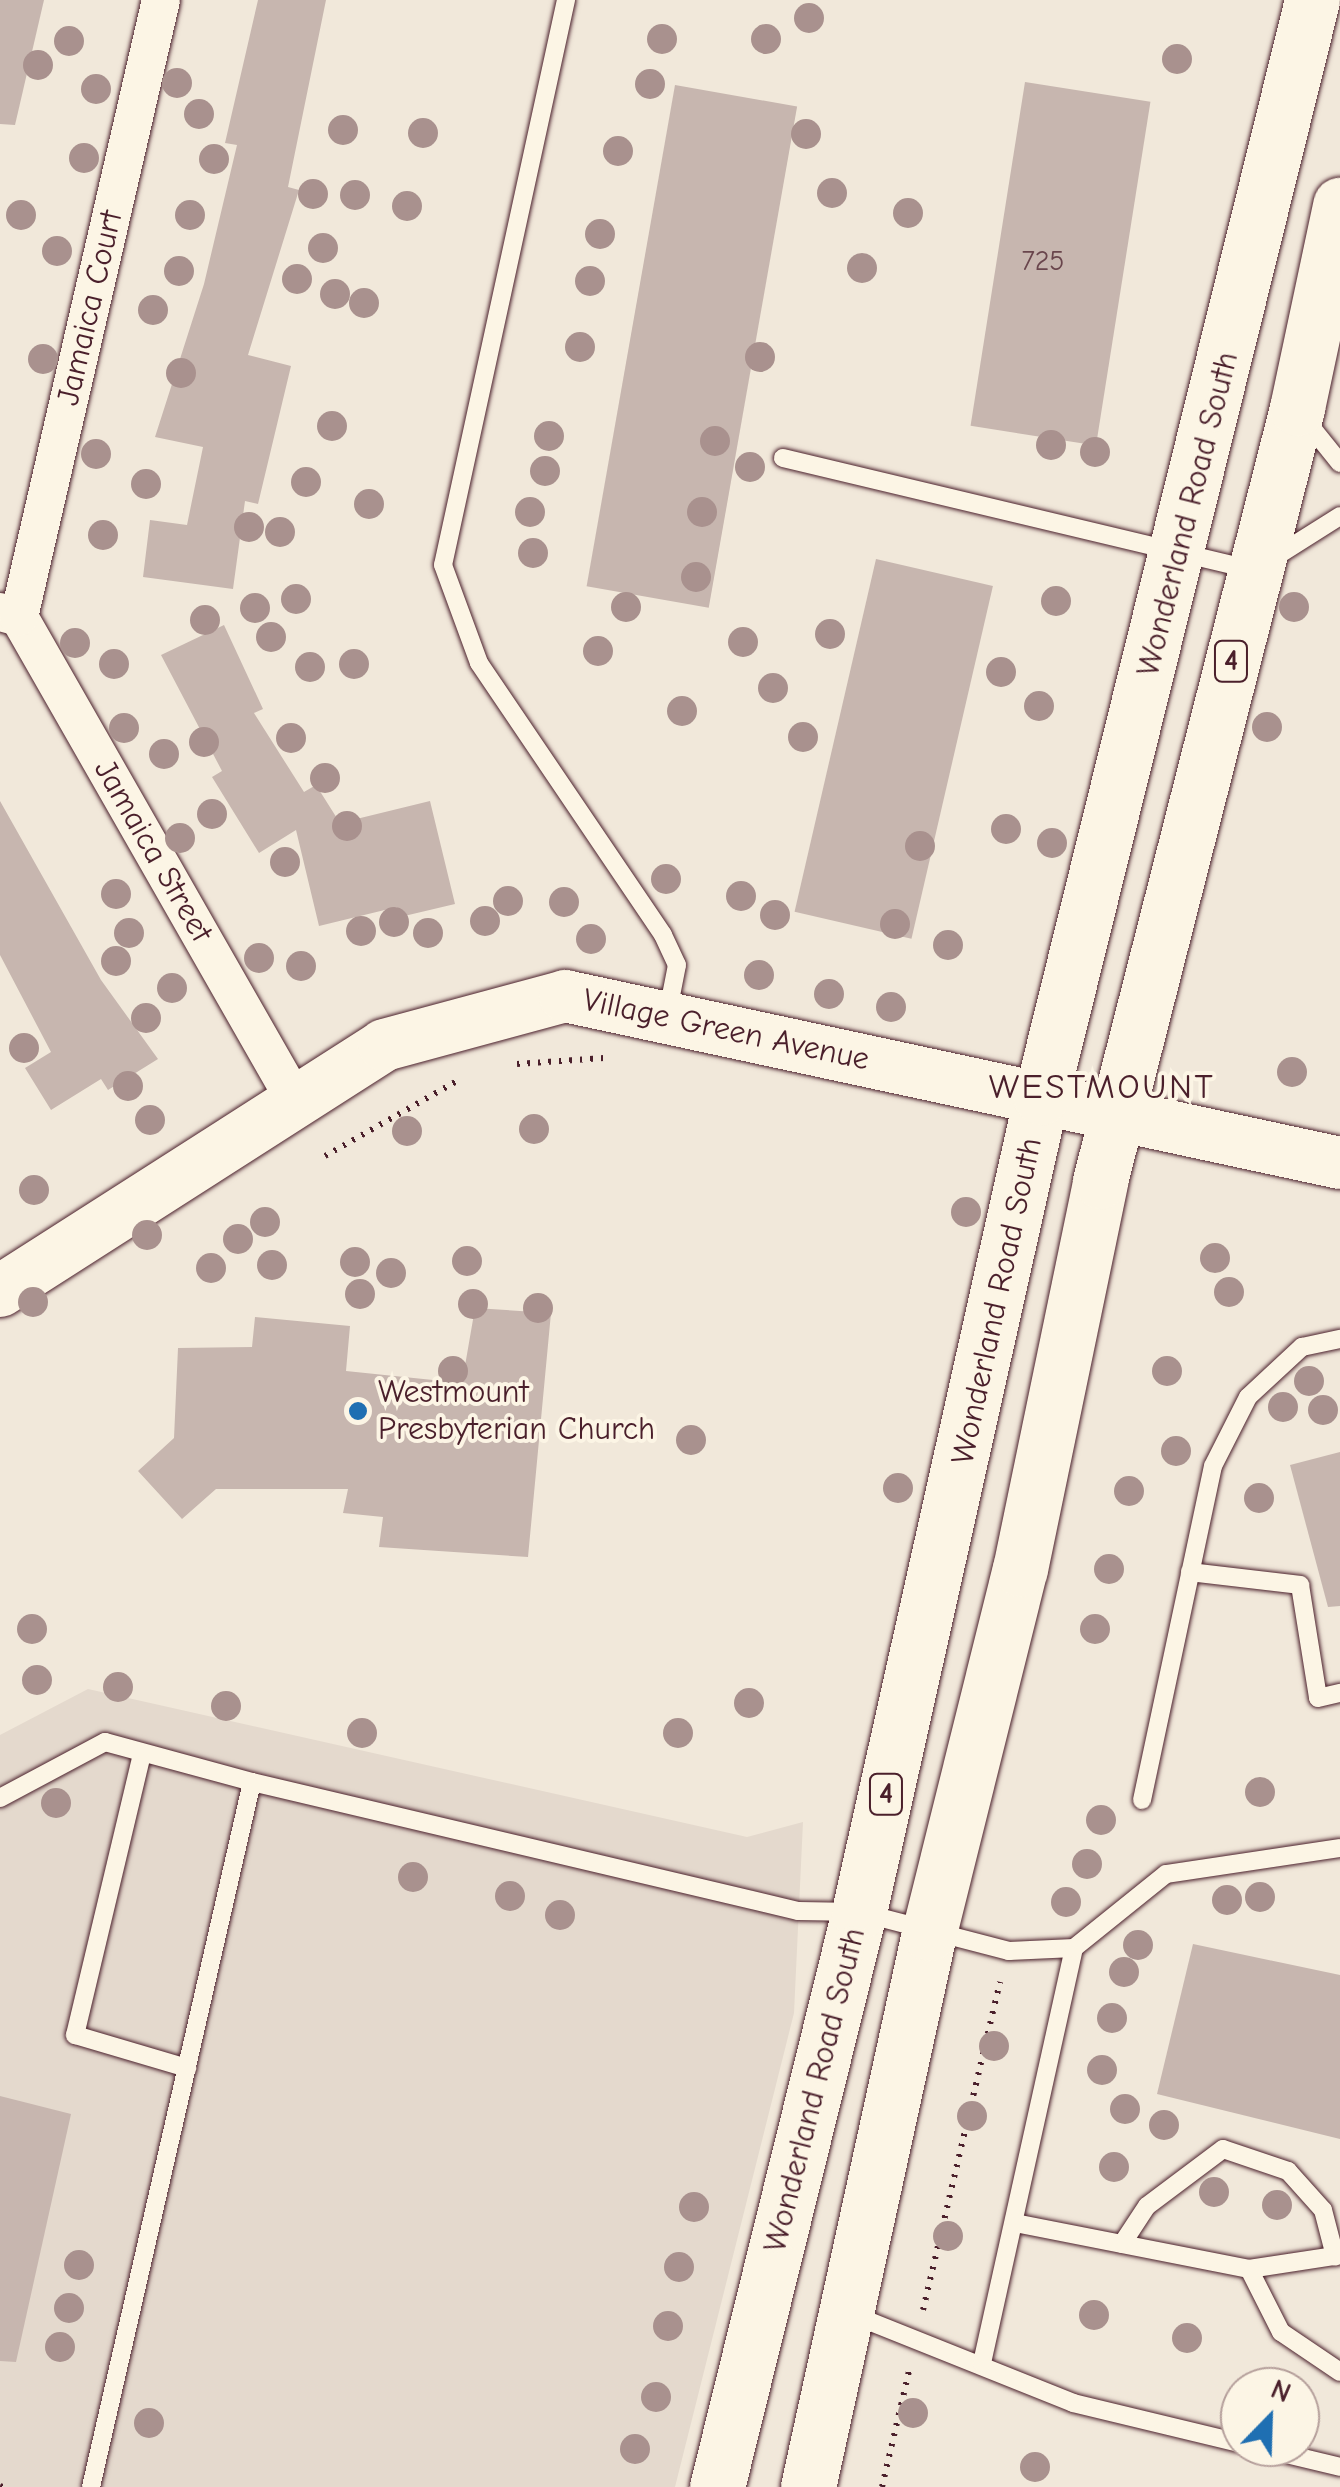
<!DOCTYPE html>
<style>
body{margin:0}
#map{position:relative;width:1340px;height:2487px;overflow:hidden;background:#f1e8da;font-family:"Comic Neue",sans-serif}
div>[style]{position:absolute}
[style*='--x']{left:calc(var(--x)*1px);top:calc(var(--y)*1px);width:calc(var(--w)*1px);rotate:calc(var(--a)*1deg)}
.built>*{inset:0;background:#e4d9cd}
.building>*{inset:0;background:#c7b6af;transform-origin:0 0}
.path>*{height:6px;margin-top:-3px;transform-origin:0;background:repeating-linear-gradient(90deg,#4a1f2b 0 2.5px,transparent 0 10.5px)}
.roads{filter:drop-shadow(0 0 2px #4a1f2b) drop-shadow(0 0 2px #4a1f2b)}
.lane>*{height:18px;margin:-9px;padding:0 9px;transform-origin:9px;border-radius:9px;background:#fcf5e5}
.street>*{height:38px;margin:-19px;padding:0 19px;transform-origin:19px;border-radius:19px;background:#fcf5e5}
.secondary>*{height:52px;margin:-26px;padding:0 26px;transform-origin:26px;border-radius:26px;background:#fcf5e5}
.primary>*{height:55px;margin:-27.5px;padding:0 27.5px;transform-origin:27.5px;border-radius:27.5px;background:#fcf5e5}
.trees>*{width:30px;height:30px;margin:-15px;border-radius:50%;background:#a9918e}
.dots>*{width:28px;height:28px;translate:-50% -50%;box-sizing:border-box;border:5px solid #fcf5e5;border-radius:50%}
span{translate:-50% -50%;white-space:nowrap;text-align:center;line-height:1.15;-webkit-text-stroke:8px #fcf5e5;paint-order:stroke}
.number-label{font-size:28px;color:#69454c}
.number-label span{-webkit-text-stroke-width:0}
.shield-label span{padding:2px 8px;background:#fcf5e5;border:2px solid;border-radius:8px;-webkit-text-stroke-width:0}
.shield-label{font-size:30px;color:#4a1f2b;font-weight:700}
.street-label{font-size:32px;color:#4a1f2b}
.poi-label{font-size:32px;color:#4a1f2b}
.left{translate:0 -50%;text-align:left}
.neighbourhood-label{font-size:35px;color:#4a1f2b;letter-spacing:2.5px}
.north{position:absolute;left:1220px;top:2367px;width:100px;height:100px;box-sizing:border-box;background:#fcf5e5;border:2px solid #b59f9b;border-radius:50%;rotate:23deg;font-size:28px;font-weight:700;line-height:40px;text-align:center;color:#4a1f2b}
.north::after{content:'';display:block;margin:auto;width:35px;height:45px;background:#1f6fb2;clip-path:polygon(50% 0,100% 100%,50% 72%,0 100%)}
</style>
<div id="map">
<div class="built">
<div style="clip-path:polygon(88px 1689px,747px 1837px,803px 1822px,794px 2013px,675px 2487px,0 2487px,0 1735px)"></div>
</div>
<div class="building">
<div style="clip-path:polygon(0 0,44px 0,15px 125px,0 124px)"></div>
<div style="clip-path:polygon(258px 0,326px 0,288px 187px,299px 190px,248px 355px,291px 366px,258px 504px,245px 501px,233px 589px,143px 577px,150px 520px,187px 525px,203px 447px,155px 437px,204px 284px,237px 145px,225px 143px)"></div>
<div style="left:1025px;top:82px;width:127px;height:348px;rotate:9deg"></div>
<div style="left:675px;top:85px;width:124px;height:509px;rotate:10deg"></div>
<div style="left:876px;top:559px;width:120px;height:362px;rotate:13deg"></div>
<div style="clip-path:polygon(224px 625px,263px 709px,254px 713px,304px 792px,316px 785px,340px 823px,430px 801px,455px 904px,400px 917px,397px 907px,319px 926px,296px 830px,259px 853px,212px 777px,222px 771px,161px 655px)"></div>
<div style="clip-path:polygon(0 801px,101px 980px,158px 1059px,108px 1090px,101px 1079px,51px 1110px,25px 1068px,51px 1052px,0 955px)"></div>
<div style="clip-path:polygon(475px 1308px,551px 1313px,528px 1557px,379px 1547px,383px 1517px,343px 1513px,348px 1489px,216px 1489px,182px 1519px,138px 1471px,174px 1438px,178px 1348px,252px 1347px,255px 1317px,350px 1326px,346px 1371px,462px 1383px)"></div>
<div style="clip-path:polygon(1340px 1452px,1340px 1606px,1328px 1607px,1290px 1465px)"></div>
<div style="clip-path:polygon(1193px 1944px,1340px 1975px,1340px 2139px,1157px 2094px)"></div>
<div style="clip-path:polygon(0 2096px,71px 2114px,16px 2362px,0 2361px)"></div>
</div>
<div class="path">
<div style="--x:517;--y:1064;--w:87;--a:-3.9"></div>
<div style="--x:325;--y:1156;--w:152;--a:-29.6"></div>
<div style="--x:923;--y:2310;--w:337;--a:-76.8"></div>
<div style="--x:0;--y:2486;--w:3;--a:18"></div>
<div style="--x:882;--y:2487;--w:119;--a:-76.9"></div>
</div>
<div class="roads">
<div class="lane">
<div style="--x:566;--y:0;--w:578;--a:102.28"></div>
<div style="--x:443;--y:565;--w:104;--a:69.8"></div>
<div style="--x:479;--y:663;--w:328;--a:55.9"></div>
<div style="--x:663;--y:935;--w:33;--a:65"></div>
<div style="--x:677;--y:965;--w:47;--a:101.1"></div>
<div style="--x:1303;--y:417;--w:59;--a:51.2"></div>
<div style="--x:783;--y:458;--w:479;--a:13.4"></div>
<div style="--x:1272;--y:559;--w:80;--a:-32.3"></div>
<div style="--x:1190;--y:1572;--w:111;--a:6.7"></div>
<div style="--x:1300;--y:1585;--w:114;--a:80.9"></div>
<div style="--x:1318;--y:1698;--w:23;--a:-13"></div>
<div style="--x:142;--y:1754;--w:289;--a:103.4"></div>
<div style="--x:75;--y:2035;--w:117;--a:16.4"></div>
<div style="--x:0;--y:1798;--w:119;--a:-28.1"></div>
<div style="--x:105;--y:1742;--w:152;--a:15.2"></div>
<div style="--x:1142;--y:1800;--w:341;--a:-78"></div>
<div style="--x:1213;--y:1466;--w:77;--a:-63.1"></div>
<div style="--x:1248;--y:1397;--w:74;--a:-42.8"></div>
<div style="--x:1302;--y:1347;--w:39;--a:-12"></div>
<div style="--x:1015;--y:2223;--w:238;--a:11.1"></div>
<div style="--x:1249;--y:2269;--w:92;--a:-8.7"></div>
<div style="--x:1122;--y:2244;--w:45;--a:-56.7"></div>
<div style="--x:1147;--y:2206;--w:95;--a:-36.9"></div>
<div style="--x:1223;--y:2149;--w:69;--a:18.7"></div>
<div style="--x:1288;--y:2171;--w:52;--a:48.1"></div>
<div style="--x:1323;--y:2210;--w:48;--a:75.4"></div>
<div style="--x:1249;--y:2269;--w:71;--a:63.1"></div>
<div style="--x:1281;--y:2332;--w:71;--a:34.1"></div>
<div style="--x:851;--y:2314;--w:239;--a:21.8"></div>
<div style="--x:1073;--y:2403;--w:172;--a:13.5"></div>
<div style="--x:982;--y:2363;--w:425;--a:-77.5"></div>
<div style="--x:1257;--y:2447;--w:85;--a:13.5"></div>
<div style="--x:91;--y:2487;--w:723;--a:-77.14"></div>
<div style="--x:252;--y:1782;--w:561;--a:13.29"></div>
<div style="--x:798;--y:1911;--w:61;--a:0.9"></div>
<div style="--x:859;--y:1912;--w:155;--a:14.6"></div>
<div style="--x:1009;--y:1951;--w:65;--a:-2.6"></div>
<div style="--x:1074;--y:1948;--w:118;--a:-38.8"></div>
<div style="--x:1166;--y:1874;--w:176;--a:-8.5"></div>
</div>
<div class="street">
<div style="--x:0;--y:612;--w:20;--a:15"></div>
<div style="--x:19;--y:617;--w:559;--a:60.27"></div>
<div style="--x:19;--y:617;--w:633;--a:-77.04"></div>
</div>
<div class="secondary">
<div style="--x:0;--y:1291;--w:456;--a:-32.6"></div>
<div style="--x:384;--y:1045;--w:188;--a:-15.1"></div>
<div style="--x:565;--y:996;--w:793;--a:12.16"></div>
</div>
<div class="primary">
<div style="--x:717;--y:2487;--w:592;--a:-76.13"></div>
<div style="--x:859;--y:1912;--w:835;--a:-77.41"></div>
<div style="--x:1041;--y:1097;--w:1130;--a:-76.12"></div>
<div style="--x:808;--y:2487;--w:567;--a:-77.68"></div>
<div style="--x:929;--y:1933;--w:375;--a:-76"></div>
<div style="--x:1020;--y:1569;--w:396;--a:-78.3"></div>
<div style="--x:1100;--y:1181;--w:798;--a:-75.7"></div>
<div style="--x:1297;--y:408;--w:208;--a:-78"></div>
</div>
</div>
<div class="trees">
<div style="left:809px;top:18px"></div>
<div style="left:662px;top:39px"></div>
<div style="left:766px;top:39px"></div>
<div style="left:69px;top:41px"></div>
<div style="left:1177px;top:59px"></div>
<div style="left:38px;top:65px"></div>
<div style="left:177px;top:83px"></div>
<div style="left:650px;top:84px"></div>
<div style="left:96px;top:89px"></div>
<div style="left:199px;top:114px"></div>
<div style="left:343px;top:130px"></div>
<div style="left:423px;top:133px"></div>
<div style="left:806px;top:134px"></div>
<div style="left:618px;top:151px"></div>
<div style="left:84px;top:158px"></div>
<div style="left:214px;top:159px"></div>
<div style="left:832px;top:193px"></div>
<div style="left:313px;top:194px"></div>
<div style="left:355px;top:195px"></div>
<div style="left:407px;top:206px"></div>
<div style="left:908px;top:213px"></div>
<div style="left:21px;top:215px"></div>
<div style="left:190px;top:215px"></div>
<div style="left:600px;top:234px"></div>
<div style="left:323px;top:248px"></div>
<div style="left:57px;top:251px"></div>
<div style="left:862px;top:268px"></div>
<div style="left:179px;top:271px"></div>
<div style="left:297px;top:279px"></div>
<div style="left:590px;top:281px"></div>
<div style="left:335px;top:294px"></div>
<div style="left:364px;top:303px"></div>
<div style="left:153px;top:310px"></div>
<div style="left:580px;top:347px"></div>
<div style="left:760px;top:357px"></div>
<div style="left:43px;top:359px"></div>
<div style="left:181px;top:373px"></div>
<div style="left:332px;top:426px"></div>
<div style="left:549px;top:436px"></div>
<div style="left:715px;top:441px"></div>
<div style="left:1051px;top:445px"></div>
<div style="left:1095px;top:452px"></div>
<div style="left:96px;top:454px"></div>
<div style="left:750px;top:467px"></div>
<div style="left:545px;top:471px"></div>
<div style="left:306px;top:482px"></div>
<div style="left:146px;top:484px"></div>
<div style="left:369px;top:504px"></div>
<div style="left:530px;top:512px"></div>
<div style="left:702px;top:512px"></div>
<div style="left:249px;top:527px"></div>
<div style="left:280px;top:532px"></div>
<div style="left:103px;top:535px"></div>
<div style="left:533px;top:553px"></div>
<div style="left:696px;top:577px"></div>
<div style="left:296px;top:599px"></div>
<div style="left:1056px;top:601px"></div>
<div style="left:626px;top:607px"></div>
<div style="left:1294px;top:607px"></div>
<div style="left:255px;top:608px"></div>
<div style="left:205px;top:620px"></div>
<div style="left:830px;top:634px"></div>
<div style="left:271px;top:637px"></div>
<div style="left:743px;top:642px"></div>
<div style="left:75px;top:643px"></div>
<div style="left:598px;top:651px"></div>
<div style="left:114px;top:664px"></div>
<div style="left:354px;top:664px"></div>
<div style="left:310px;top:667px"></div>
<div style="left:1001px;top:672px"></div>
<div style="left:773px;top:688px"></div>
<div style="left:1039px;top:706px"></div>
<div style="left:682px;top:711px"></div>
<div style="left:1267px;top:727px"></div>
<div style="left:124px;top:728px"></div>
<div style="left:803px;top:737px"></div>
<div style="left:291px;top:738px"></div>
<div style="left:204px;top:742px"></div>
<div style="left:164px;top:754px"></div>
<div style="left:325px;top:778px"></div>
<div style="left:212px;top:814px"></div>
<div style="left:347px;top:826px"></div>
<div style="left:1006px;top:829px"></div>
<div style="left:180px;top:838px"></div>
<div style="left:1052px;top:843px"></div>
<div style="left:920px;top:846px"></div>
<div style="left:285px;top:862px"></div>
<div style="left:666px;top:879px"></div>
<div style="left:116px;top:894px"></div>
<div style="left:741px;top:896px"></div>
<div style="left:508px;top:901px"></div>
<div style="left:564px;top:902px"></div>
<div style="left:775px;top:915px"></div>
<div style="left:485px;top:921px"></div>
<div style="left:394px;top:922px"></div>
<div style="left:895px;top:924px"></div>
<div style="left:361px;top:931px"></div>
<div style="left:129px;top:933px"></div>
<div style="left:428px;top:933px"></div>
<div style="left:591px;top:939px"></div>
<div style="left:948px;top:945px"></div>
<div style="left:259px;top:958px"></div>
<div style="left:116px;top:961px"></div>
<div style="left:301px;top:966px"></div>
<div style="left:759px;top:975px"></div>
<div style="left:172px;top:988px"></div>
<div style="left:829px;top:994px"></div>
<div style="left:891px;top:1007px"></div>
<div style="left:146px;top:1018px"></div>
<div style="left:24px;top:1048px"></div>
<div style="left:1292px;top:1072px"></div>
<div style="left:128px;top:1086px"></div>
<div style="left:150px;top:1120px"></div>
<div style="left:534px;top:1129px"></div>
<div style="left:407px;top:1131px"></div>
<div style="left:34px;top:1190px"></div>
<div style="left:966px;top:1212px"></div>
<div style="left:265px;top:1222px"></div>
<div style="left:147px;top:1235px"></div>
<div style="left:238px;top:1239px"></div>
<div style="left:1215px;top:1258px"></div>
<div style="left:467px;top:1261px"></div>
<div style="left:355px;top:1262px"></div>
<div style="left:272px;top:1265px"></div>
<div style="left:211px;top:1268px"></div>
<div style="left:391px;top:1273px"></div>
<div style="left:1229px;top:1292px"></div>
<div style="left:360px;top:1294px"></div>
<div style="left:33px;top:1302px"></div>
<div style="left:473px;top:1304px"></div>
<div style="left:538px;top:1308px"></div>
<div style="left:453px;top:1371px"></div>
<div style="left:1167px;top:1371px"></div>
<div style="left:1309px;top:1381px"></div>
<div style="left:1283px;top:1407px"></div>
<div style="left:1323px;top:1410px"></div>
<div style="left:691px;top:1440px"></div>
<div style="left:1176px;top:1451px"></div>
<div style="left:898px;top:1488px"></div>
<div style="left:1129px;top:1491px"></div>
<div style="left:1259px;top:1498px"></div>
<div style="left:1109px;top:1569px"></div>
<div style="left:32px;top:1629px"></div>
<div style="left:1095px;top:1629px"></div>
<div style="left:37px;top:1680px"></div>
<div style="left:118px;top:1687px"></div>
<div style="left:749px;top:1703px"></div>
<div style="left:226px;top:1706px"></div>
<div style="left:362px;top:1733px"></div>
<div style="left:678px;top:1733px"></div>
<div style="left:1260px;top:1792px"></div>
<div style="left:56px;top:1803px"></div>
<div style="left:1101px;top:1820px"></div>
<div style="left:1087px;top:1864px"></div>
<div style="left:413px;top:1877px"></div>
<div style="left:510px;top:1896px"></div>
<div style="left:1260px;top:1897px"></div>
<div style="left:1227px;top:1900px"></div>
<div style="left:1066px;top:1902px"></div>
<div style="left:560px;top:1915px"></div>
<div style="left:1138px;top:1945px"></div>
<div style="left:1124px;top:1972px"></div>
<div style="left:1112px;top:2018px"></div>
<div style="left:994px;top:2046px"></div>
<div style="left:1102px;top:2070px"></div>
<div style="left:1125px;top:2109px"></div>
<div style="left:972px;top:2116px"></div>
<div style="left:1164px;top:2125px"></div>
<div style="left:1114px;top:2167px"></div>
<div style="left:1214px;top:2192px"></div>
<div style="left:1277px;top:2205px"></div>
<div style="left:694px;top:2207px"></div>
<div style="left:948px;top:2236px"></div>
<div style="left:79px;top:2265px"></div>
<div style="left:679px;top:2267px"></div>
<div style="left:69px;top:2308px"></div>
<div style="left:1094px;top:2315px"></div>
<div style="left:668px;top:2326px"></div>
<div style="left:1187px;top:2338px"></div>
<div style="left:60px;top:2347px"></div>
<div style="left:656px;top:2397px"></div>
<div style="left:913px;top:2413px"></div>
<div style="left:149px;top:2423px"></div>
<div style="left:635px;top:2449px"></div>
<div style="left:1035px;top:2467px"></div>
</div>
<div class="dots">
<div style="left:358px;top:1411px;background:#1f6fb2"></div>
</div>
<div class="number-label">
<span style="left:1043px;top:261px">725</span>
</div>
<div class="shield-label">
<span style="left:1231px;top:661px">4</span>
<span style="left:886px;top:1794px">4</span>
</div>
<div class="street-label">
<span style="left:90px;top:308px;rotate:-77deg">Jamaica Court</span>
<span style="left:1188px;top:514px;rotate:-76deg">Wonderland Road South</span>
<span style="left:153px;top:851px;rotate:60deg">Jamaica Street</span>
<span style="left:726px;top:1030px;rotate:12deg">Village Green Avenue</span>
<span style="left:997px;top:1301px;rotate:-78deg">Wonderland Road South</span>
<span style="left:815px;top:2090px;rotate:-76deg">Wonderland Road South</span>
</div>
<div class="poi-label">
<span class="left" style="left:378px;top:1411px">Westmount<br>Presbyterian Church</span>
</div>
<div class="neighbourhood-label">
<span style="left:1102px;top:1087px">WESTMOUNT</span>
</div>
<div class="north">N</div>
</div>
